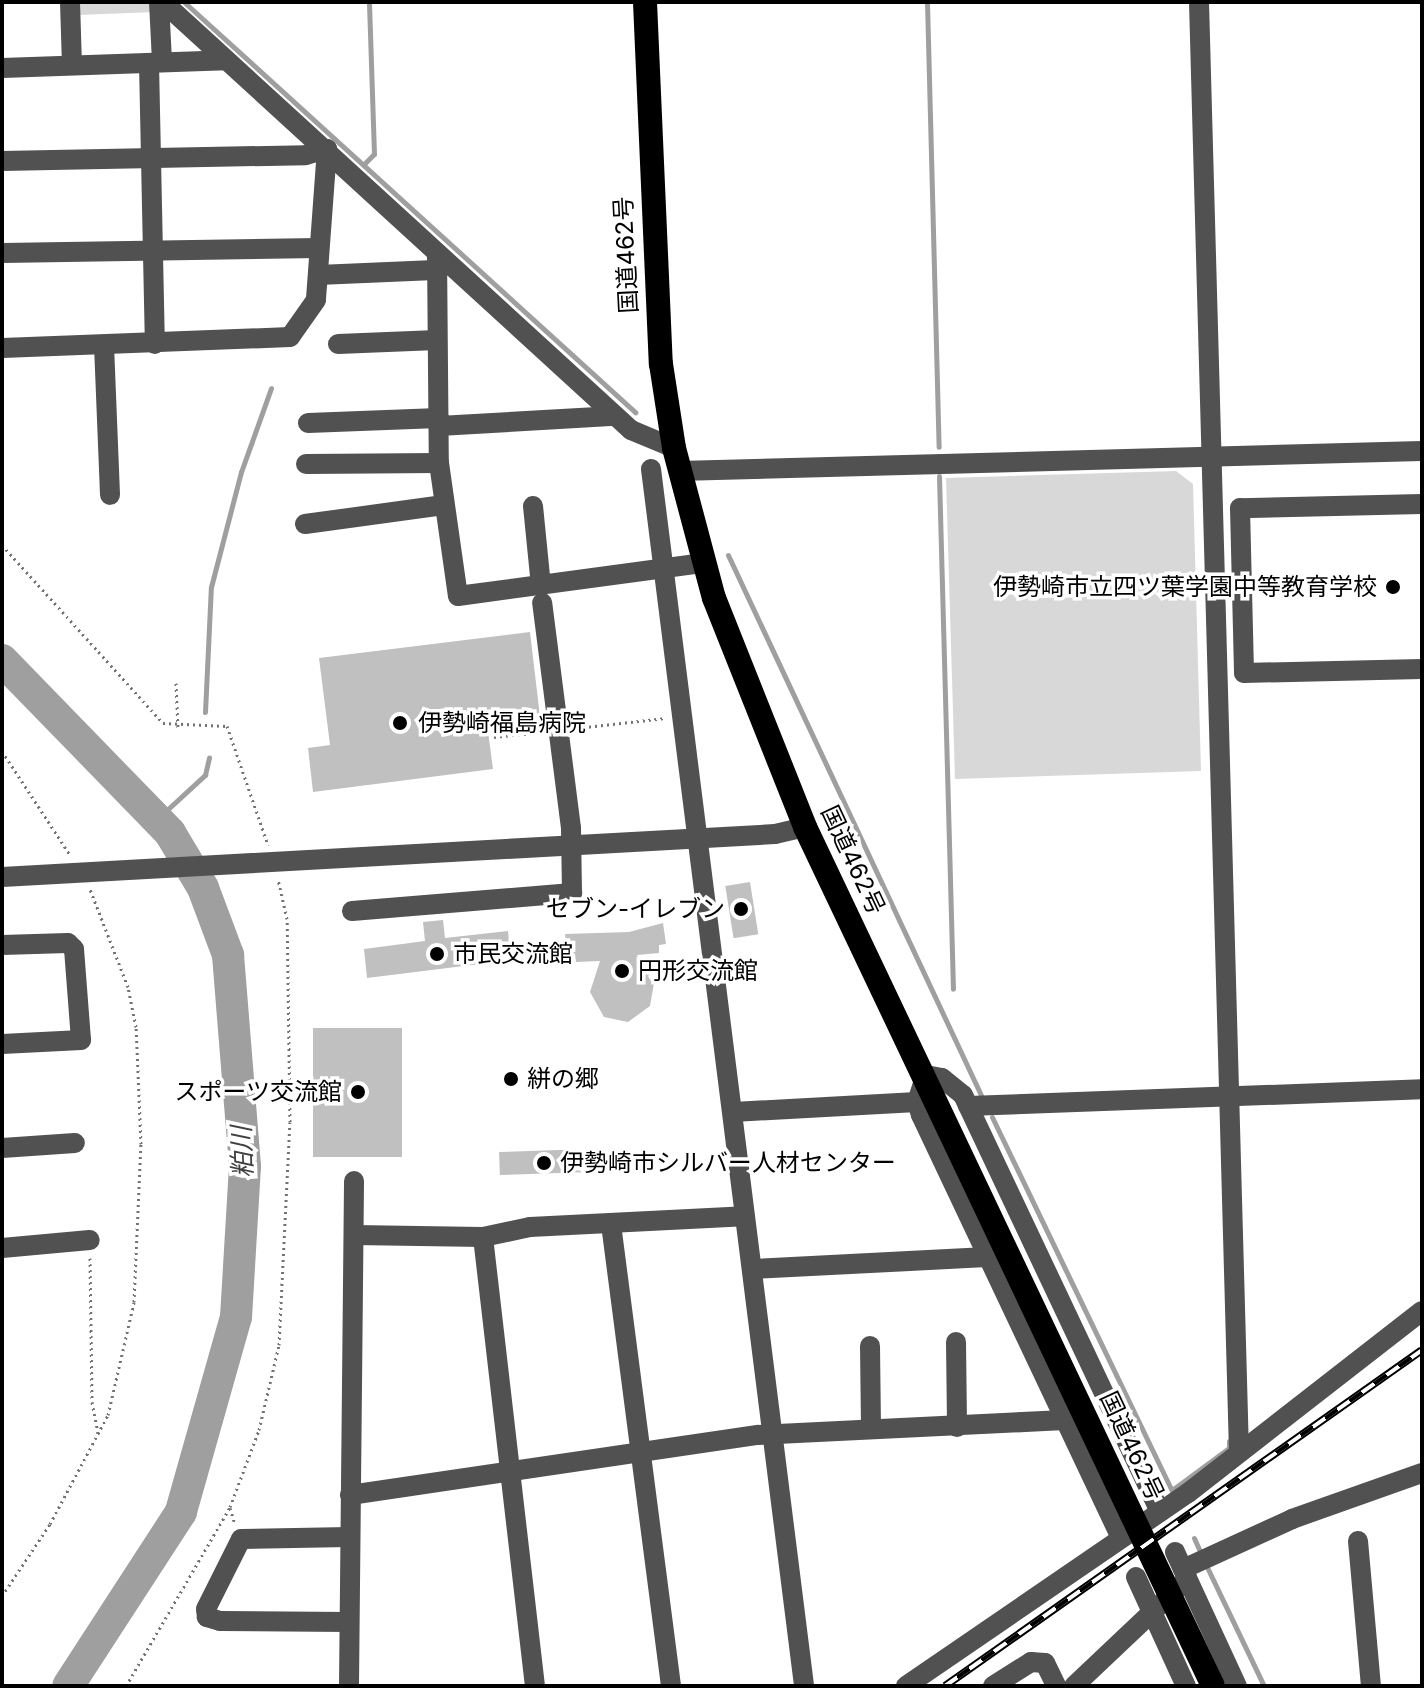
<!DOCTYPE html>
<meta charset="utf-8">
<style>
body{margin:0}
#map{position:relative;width:1424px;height:1688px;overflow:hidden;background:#fff;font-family:Inter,"Noto Sans JP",sans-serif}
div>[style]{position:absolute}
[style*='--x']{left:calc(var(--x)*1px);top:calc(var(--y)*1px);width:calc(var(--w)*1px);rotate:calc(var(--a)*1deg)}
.green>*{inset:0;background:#d8d8d8}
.stream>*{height:5px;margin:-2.5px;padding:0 2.5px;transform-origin:2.5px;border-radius:2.5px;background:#9f9f9f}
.river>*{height:32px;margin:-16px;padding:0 16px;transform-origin:16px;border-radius:16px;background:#9f9f9f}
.building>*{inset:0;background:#c0c0c0;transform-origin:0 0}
.path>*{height:3px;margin-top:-1.5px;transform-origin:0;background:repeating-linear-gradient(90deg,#737373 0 2px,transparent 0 6px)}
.minor>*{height:20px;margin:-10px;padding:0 10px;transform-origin:10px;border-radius:10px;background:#515151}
.highway>*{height:24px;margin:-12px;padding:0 12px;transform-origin:12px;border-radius:12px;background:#000}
.rail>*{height:8px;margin-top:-4px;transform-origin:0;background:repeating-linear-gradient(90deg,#fff 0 15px,#000 0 30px);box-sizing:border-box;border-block:2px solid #000}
.dots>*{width:22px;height:22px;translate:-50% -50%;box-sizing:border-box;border:4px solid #fff;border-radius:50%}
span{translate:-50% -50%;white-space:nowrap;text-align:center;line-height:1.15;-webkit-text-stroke:7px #fff;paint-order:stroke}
.street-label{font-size:24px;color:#000}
.poi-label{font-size:24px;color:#000}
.right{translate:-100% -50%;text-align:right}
.left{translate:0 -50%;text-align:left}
.water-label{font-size:26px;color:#404040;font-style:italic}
.frame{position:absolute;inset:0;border:4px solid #000;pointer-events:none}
</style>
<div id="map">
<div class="green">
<div style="clip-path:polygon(77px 2px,154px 2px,155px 12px,78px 15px)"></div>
<div style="clip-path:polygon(1176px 471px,1193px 484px,1201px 771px,955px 779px,946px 478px)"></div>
</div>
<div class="stream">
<div style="--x:184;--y:2;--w:610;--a:42.27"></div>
<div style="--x:927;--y:2;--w:445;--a:88.5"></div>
<div style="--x:364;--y:164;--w:14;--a:-45"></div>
<div style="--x:374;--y:154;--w:152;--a:-91.9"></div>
<div style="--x:939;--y:476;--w:513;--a:88.44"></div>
<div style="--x:728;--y:555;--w:596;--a:64.9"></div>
<div style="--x:205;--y:712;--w:125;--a:-87.3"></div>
<div style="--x:211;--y:587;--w:119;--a:-75.4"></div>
<div style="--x:241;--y:472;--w:89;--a:-70.3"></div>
<div style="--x:156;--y:820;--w:67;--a:-42.6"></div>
<div style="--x:205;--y:775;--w:18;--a:-77"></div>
<div style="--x:992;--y:1117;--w:417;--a:64.3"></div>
<div style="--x:1172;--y:1490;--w:71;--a:-36.4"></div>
<div style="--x:1229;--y:1448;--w:7;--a:-90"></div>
<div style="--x:1194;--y:1538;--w:20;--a:66"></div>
<div style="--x:1206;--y:1565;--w:134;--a:64.4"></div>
</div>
<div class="river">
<div style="--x:2;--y:660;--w:241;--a:45.8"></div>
<div style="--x:170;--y:833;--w:64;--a:59"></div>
<div style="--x:203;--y:888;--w:72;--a:69.5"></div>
<div style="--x:228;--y:955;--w:212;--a:85.4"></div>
<div style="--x:245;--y:1166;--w:151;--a:93.4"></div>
<div style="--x:236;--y:1317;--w:203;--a:105.8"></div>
<div style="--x:181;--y:1512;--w:207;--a:123"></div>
</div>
<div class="building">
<div style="clip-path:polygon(530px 632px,540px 717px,487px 724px,493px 769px,313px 792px,308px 748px,330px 745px,319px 658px)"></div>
<div style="left:750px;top:882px;width:53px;height:25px;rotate:81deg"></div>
<div style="clip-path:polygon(443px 920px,445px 938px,508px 931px,511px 960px,367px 978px,364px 949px,425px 941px,423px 922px)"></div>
<div style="clip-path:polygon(663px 923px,666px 944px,659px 945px,659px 953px,637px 955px,654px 983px,650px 1006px,628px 1022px,604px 1017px,590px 992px,600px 961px,576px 962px,575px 954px,568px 955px,565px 934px,629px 932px)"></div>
<div style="left:313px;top:1028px;width:89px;height:129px"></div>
<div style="left:588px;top:1149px;width:23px;height:89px;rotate:88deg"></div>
</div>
<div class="path">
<div style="--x:2;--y:545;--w:240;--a:47.9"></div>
<div style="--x:163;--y:723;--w:64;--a:2.7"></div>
<div style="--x:227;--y:726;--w:126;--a:71"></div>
<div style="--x:176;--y:683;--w:45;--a:87.5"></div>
<div style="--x:577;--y:728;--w:89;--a:-6.5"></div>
<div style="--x:494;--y:737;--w:48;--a:-5.9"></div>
<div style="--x:2;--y:751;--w:124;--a:56.8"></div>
<div style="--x:90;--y:1258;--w:144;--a:89.2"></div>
<div style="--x:92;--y:1402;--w:33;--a:79"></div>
<div style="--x:230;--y:1508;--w:17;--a:73"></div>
<div style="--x:2;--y:1596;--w:87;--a:-56.3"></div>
<div style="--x:50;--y:1524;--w:123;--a:-62"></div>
<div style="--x:108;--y:1415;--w:116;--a:-77"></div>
<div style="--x:134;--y:1302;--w:158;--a:-87.5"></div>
<div style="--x:141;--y:1144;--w:117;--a:-92.4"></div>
<div style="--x:136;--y:1027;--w:41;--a:-101.3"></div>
<div style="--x:128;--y:987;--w:105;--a:-111.2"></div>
<div style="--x:126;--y:1686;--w:207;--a:-59.8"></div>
<div style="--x:230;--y:1507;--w:82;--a:-69.4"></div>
<div style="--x:259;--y:1430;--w:87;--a:-76.8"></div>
<div style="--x:279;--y:1345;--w:223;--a:-87.2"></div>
<div style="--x:290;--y:1122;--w:203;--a:-90.8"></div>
<div style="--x:287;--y:919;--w:41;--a:-102.7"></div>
</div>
<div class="minor">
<div style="--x:70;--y:2;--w:63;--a:88.2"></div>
<div style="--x:159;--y:2;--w:60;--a:87.1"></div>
<div style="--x:163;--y:2;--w:634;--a:42.44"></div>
<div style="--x:631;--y:430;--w:47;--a:22.7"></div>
<div style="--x:1199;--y:2;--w:1451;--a:88.42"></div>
<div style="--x:149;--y:63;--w:281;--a:88.8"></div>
<div style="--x:2;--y:68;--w:224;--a:-2"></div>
<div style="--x:2;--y:161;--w:304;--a:-1.1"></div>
<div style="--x:306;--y:155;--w:22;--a:-16"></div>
<div style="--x:327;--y:149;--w:151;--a:94.2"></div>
<div style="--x:316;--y:300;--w:45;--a:125.1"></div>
<div style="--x:290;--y:337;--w:288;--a:177.8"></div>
<div style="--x:2;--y:253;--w:316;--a:-0.9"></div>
<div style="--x:437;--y:253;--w:210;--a:89.5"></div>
<div style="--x:439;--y:463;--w:134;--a:81.9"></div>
<div style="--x:458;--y:596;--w:246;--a:-7.7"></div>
<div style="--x:318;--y:275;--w:117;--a:-2.4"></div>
<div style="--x:338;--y:344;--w:99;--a:-2.3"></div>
<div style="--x:104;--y:345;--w:150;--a:87.7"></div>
<div style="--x:308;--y:423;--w:131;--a:-2.2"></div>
<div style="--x:439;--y:426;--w:176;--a:-3.3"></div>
<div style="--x:306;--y:464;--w:133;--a:-0.4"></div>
<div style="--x:651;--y:469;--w:1227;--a:82.83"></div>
<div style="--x:679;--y:471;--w:743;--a:-1.54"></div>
<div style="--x:1422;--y:504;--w:182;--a:178.7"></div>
<div style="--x:1240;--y:508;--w:165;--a:88.6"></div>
<div style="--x:1244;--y:673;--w:178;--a:-1.3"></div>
<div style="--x:533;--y:506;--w:80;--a:84.3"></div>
<div style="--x:305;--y:524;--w:140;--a:-7.8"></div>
<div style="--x:2;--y:877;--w:774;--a:-3.18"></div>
<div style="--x:775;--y:834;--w:31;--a:-13"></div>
<div style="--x:352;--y:911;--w:221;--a:-4.7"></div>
<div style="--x:572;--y:893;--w:65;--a:-90.9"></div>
<div style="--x:571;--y:828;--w:227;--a:-97.3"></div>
<div style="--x:2;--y:945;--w:66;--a:-1.7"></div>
<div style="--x:68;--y:943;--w:8;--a:45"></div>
<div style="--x:74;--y:949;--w:91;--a:85.6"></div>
<div style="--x:81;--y:1040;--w:79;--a:177.1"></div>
<div style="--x:968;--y:1106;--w:454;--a:-2.1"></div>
<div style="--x:733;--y:1112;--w:184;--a:-3.1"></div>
<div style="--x:2;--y:1148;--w:73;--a:-3.9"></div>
<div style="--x:611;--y:1224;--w:466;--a:82.6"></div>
<div style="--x:354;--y:1235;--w:129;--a:0.9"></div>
<div style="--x:483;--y:1237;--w:48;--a:-12"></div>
<div style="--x:530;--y:1227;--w:214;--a:-2.9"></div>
<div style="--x:483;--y:1237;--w:452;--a:83.4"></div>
<div style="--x:2;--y:1248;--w:88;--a:-5.2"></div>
<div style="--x:752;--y:1269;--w:235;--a:-2.9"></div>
<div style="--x:956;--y:1342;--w:85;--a:89.3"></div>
<div style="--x:870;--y:1346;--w:82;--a:89.3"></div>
<div style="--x:350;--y:1495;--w:412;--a:-8.4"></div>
<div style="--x:758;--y:1435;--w:307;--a:-2.8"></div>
<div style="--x:1121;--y:1538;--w:468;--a:-115.3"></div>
<div style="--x:921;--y:1115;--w:14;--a:-107"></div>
<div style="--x:917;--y:1102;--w:28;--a:-72"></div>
<div style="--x:926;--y:1075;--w:16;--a:11"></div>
<div style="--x:942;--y:1078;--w:27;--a:39"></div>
<div style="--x:963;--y:1095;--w:461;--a:64.7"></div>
<div style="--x:1358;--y:1541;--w:146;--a:84.9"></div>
<div style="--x:1175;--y:1552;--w:148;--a:65.2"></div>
<div style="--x:1183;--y:1569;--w:120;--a:-24.6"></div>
<div style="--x:1292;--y:1519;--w:138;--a:-19.5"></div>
<div style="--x:1136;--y:1577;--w:120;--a:65.4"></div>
<div style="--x:348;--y:1622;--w:128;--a:-179.6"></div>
<div style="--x:220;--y:1621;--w:14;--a:-163"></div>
<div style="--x:207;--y:1617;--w:8;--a:-97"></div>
<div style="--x:206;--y:1609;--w:78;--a:-63.4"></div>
<div style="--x:241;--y:1539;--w:108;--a:-1.1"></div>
<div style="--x:349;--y:1686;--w:505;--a:-89.43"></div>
<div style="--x:906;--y:1686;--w:342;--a:-34.4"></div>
<div style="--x:1188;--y:1493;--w:296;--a:-37.9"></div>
<div style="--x:993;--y:1686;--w:45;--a:-32.3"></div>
<div style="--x:1031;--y:1662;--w:14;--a:4"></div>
<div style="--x:1045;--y:1663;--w:25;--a:64"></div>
<div style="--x:1074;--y:1686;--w:156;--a:-43.4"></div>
</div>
<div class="highway">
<div style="--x:645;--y:2;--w:362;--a:87.5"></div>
<div style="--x:661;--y:364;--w:85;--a:81.2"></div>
<div style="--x:674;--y:448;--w:155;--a:75.1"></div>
<div style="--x:714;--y:598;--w:246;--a:68.3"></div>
<div style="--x:805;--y:827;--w:951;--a:64.59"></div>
</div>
<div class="rail">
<div style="--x:945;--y:1686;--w:583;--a:-35.16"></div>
</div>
<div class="dots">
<div style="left:1393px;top:587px;background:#000"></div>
<div style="left:400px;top:723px;background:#000"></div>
<div style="left:741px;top:909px;background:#000"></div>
<div style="left:437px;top:954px;background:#000"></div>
<div style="left:622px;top:971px;background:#000"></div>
<div style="left:511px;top:1079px;background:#000"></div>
<div style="left:358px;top:1092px;background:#000"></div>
<div style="left:544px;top:1163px;background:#000"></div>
</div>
<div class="street-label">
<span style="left:626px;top:255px;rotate:-93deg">国道462号</span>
<span style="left:853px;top:860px;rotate:65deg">国道462号</span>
<span style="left:1132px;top:1446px;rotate:65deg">国道462号</span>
</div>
<div class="poi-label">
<span class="right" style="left:1377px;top:587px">伊勢崎市立四ツ葉学園中等教育学校</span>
<span class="left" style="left:418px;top:723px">伊勢崎福島病院</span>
<span class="right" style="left:725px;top:909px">セブン-イレブン</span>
<span class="left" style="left:453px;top:954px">市民交流館</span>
<span class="left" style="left:638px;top:971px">円形交流館</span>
<span class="left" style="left:527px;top:1079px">絣の郷</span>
<span class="right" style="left:342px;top:1092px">スポーツ交流館</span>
<span class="left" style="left:560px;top:1163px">伊勢崎市シルバー人材センター</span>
</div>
<div class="water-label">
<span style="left:242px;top:1152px;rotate:-92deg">粕川</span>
</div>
<div class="frame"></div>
</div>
